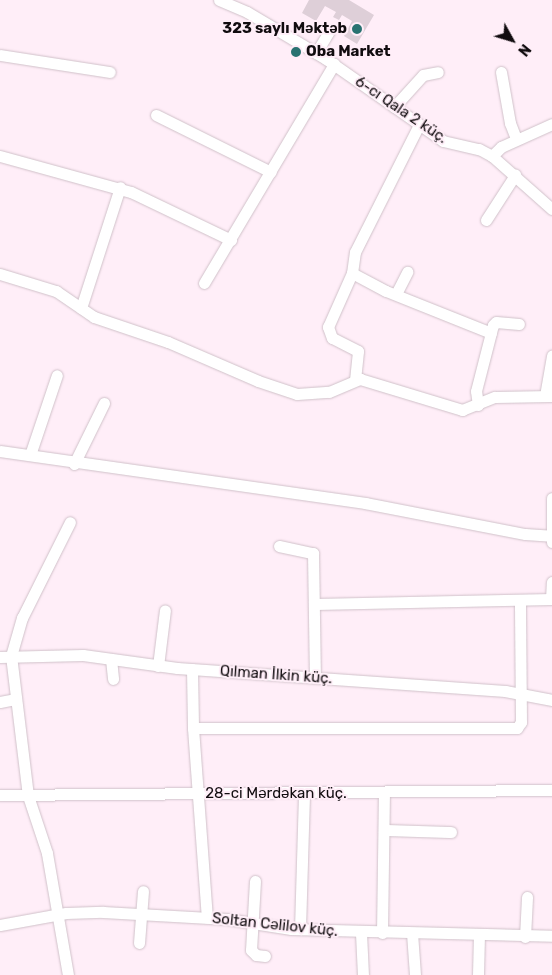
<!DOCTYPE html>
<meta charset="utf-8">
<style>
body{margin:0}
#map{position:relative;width:552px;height:975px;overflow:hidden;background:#ffeef8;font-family:Rubik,sans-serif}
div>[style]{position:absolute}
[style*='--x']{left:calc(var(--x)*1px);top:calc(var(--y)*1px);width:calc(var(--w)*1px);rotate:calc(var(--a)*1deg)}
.building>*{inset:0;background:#decfd8}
.roads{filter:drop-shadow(0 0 1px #d0c1c9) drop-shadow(0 0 1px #d0c1c9)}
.minor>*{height:11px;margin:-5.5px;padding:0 5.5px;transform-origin:5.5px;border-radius:5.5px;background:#fff}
.dots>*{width:14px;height:14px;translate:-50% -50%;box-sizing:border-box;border:2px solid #ffeef8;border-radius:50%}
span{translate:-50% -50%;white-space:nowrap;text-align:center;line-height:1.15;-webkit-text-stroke:4px #ffeef8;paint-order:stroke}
.poi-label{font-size:15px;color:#110c0f;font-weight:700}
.right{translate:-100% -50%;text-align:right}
.left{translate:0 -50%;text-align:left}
.street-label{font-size:15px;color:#110c0f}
.north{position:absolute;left:487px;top:15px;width:50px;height:50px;-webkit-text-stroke:4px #ffeef8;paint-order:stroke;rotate:129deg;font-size:14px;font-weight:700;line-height:20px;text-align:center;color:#110c0f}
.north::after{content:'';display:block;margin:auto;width:18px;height:22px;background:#110c0f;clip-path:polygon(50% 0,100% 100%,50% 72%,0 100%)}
</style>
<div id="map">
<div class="building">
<div style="clip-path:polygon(309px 0,349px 0,374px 15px,357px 44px,344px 36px,352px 21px,342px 15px,339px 20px,333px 17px,336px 12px,325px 6px,316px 21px,302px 13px)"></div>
</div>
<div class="roads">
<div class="minor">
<div style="--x:219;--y:0;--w:30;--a:23"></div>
<div style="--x:247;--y:12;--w:92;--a:30.7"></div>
<div style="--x:326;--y:59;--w:143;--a:35"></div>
<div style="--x:443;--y:141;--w:37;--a:13"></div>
<div style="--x:479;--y:149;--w:15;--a:28"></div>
<div style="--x:492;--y:156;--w:80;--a:41.5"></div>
<div style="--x:316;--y:53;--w:26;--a:-59"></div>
<div style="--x:0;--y:55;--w:111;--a:8.8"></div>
<div style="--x:501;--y:72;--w:52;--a:80"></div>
<div style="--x:510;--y:123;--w:17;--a:69"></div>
<div style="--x:394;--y:107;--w:43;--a:-47.8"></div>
<div style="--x:423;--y:75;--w:15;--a:-11"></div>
<div style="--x:156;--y:115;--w:128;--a:26.4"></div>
<div style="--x:0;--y:156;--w:136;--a:15.4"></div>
<div style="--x:131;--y:192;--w:111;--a:25.6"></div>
<div style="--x:492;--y:156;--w:13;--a:-45"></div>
<div style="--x:501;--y:147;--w:56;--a:-24.3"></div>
<div style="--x:486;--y:220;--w:54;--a:-57.2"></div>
<div style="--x:352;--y:273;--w:38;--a:28"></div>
<div style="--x:386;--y:291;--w:113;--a:21.8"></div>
<div style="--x:0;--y:274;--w:59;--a:16.9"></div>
<div style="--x:56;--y:291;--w:46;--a:34.4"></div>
<div style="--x:94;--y:317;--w:78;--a:18.7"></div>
<div style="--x:168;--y:342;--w:98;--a:23.4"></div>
<div style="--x:258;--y:381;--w:41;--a:18.4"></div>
<div style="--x:297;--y:394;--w:32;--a:-4"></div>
<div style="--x:329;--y:392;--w:34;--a:-23"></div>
<div style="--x:360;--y:379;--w:107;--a:16.9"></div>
<div style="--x:462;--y:410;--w:35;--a:-22"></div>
<div style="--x:495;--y:397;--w:57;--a:-1"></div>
<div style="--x:204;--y:283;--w:255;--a:-59.3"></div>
<div style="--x:396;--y:294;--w:25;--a:-63"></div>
<div style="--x:81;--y:308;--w:127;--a:-72.1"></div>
<div style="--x:355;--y:380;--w:29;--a:-84"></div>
<div style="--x:358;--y:351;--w:29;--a:-153"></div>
<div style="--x:332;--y:338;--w:12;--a:-110"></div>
<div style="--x:328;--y:327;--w:59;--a:-66"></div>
<div style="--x:352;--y:273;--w:21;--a:-82"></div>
<div style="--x:355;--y:252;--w:142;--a:-63.3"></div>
<div style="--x:545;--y:396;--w:41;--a:-80.1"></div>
<div style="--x:478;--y:405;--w:14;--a:-98"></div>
<div style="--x:476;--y:391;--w:68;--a:-75.6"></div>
<div style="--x:493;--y:325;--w:4;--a:-45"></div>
<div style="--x:496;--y:322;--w:23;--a:5"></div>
<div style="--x:0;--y:451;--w:369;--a:8.1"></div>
<div style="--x:365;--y:503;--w:163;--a:11"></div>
<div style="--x:525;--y:534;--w:26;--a:4"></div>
<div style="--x:30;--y:455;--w:84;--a:-71.4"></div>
<div style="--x:74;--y:464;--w:68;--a:-63.8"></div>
<div style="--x:552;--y:498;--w:44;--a:90"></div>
<div style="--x:279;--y:546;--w:35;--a:12"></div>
<div style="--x:313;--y:553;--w:124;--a:89.1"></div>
<div style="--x:551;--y:599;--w:17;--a:-87"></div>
<div style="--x:315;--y:604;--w:237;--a:-1.2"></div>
<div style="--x:0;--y:657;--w:83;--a:-1.4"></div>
<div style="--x:83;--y:655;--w:95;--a:7.9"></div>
<div style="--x:177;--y:668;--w:329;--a:4"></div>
<div style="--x:505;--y:691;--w:48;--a:10.8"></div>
<div style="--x:111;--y:659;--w:20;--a:84"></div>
<div style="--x:158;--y:666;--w:56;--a:-82.9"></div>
<div style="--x:192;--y:669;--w:59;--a:89"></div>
<div style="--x:193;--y:728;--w:190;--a:85.8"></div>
<div style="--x:0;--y:702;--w:15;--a:-11"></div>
<div style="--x:193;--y:728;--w:324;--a:0"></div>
<div style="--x:517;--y:728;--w:7;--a:-56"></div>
<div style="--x:521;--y:722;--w:121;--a:-90.5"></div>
<div style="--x:0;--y:795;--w:552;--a:-0.52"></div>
<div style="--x:384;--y:830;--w:67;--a:1.7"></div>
<div style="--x:255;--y:881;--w:69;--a:93.3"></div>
<div style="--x:251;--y:950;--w:7;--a:45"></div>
<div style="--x:256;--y:955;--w:9;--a:6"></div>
<div style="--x:0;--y:925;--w:67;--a:-10.3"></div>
<div style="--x:66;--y:913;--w:37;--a:-2"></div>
<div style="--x:103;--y:912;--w:124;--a:3.2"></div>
<div style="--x:227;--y:919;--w:65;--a:8.9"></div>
<div style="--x:291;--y:929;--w:261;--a:1.5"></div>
<div style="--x:300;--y:929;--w:136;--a:-88.3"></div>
<div style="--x:361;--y:933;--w:42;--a:87.3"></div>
<div style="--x:382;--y:933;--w:140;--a:-89.2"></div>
<div style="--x:412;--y:933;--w:42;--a:85.9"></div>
<div style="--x:525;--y:937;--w:40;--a:-87.1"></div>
<div style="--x:139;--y:943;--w:52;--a:-85.6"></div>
<div style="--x:68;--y:975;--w:124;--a:-99.8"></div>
<div style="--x:47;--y:853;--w:60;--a:-108.4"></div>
<div style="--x:28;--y:796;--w:141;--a:-96.9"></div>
<div style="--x:11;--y:656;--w:40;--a:-74"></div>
<div style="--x:22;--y:618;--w:107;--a:-63.4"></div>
<div style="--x:478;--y:975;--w:41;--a:-88.6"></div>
</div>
</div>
<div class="dots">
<div style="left:357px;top:29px;background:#297371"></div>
<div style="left:296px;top:52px;background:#297371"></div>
</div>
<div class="poi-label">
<span class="right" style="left:347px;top:29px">323 saylı Məktəb</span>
<span class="left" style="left:306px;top:52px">Oba Market</span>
</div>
<div class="street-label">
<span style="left:401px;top:110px;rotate:34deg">6-cı Qala 2 küç.</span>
<span style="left:276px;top:675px;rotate:4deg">Qılman İlkin küç.</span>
<span style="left:276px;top:794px">28-ci Mərdəkan küç.</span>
<span style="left:275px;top:925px;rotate:6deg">Soltan Cəlilov küç.</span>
</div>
<div class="north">N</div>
</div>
